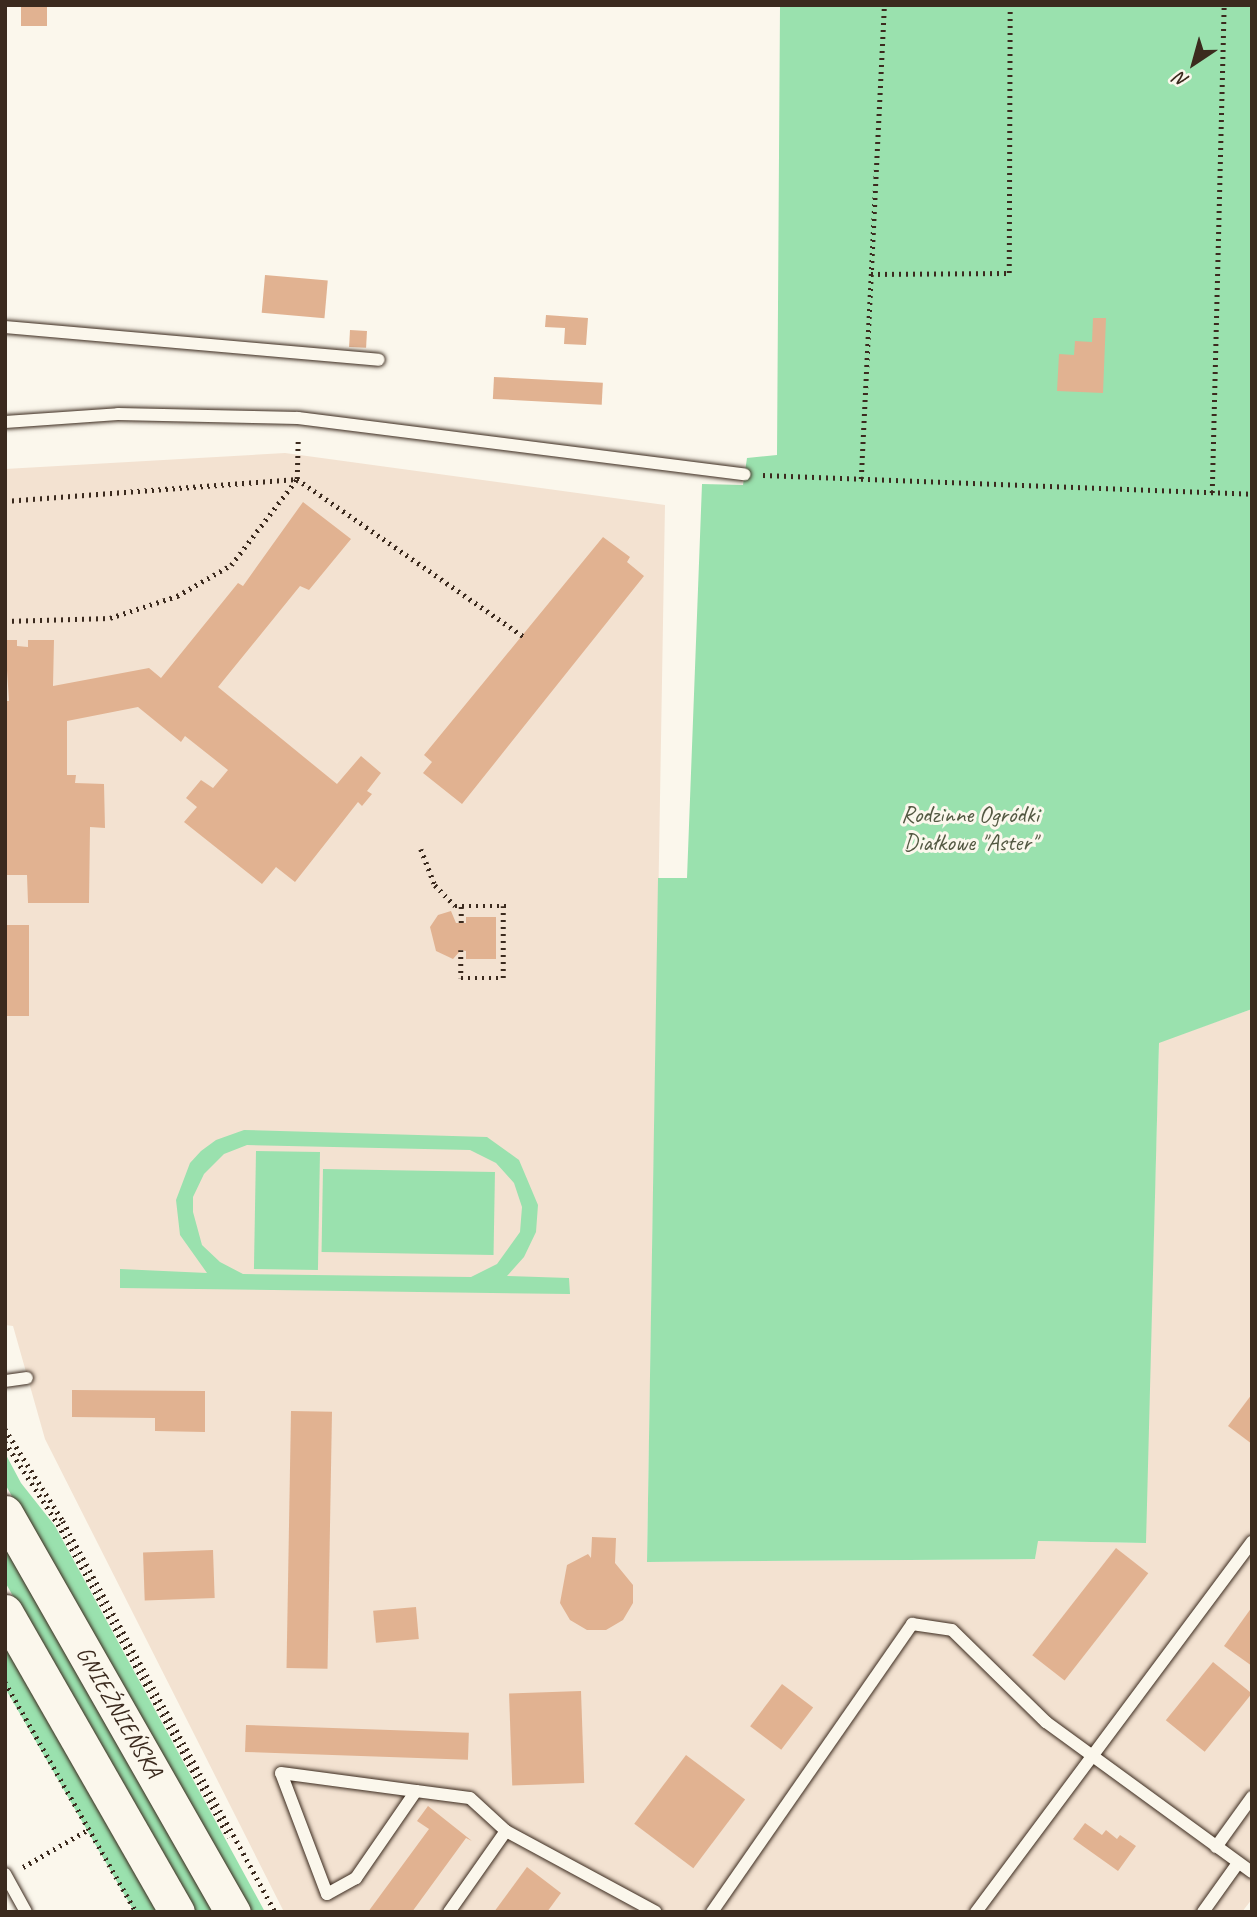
<!DOCTYPE html>
<meta charset="utf-8">
<style>
body{margin:0}
#map{position:relative;width:1257px;height:1917px;overflow:hidden;background:#fbf7ec;font-family:Caveat,sans-serif}
div>[style]{position:absolute}
[style*='--x']{left:calc(var(--x)*1px);top:calc(var(--y)*1px);width:calc(var(--w)*1px);rotate:calc(var(--a)*1deg)}
.built>*{inset:0;background:#f3e2d1}
.green>*{inset:0;background:#9ae1ae;transform-origin:0 0}
.building>*{inset:0;background:#e1b291;transform-origin:0 0}
.path>*{height:4.5px;margin-top:-2.25px;transform-origin:0;background:repeating-linear-gradient(90deg,#3b2a1e 0 2px,transparent 0 7px)}
.roads{filter:drop-shadow(0 0 2px #3b2a1e) drop-shadow(0 0 2px #3b2a1e)}
.lane>*{height:12px;margin:-6px;padding:0 6px;transform-origin:6px;border-radius:6px;background:#fbf7ec}
.secondary>*{height:35px;margin:-17.5px;padding:0 17.5px;transform-origin:17.5px;border-radius:17.5px;background:#fbf7ec}
span{translate:-50% -50%;white-space:nowrap;text-align:center;line-height:1.15;-webkit-text-stroke:6px #fbf7ec;paint-order:stroke}
.park-label{font-size:24px;color:#535842}
.street-label{font-size:24px;color:#3b2a1e}
.frame{position:absolute;inset:0;border:7px solid #3b2a1e;pointer-events:none}
.north{position:absolute;left:1159px;top:28px;width:70px;height:70px;-webkit-text-stroke:5px #fbf7ec;paint-order:stroke;rotate:216deg;font-size:19px;font-weight:700;line-height:28px;text-align:center;color:#3b2a1e}
.north::after{content:'';display:block;margin:auto;width:24px;height:32px;background:#3b2a1e;clip-path:polygon(50% 0,100% 100%,50% 72%,0 100%)}
</style>
<div id="map">
<div class="built">
<div style="clip-path:polygon(285px 453px,665px 505px,647px 1562px,1035px 1559px,1037px 1541px,1145px 1543px,1159px 1042px,1252px 1009px,1252px 1899px,1242px 1912px,284px 1912px,45px 1439px,13px 1326px,5px 1325px,5px 469px)"></div>
</div>
<div class="green">
<div style="clip-path:polygon(780px 5px,1252px 5px,1252px 1009px,1159px 1043px,1146px 1543px,1038px 1541px,1035px 1559px,647px 1562px,658px 878px,687px 878px,702px 484px,743px 485px,747px 458px,777px 455px)"></div>
<div style="clip-path:polygon(evenodd,244px 1130px,487px 1137px,519px 1160px,538px 1205px,536px 1232px,524px 1257px,507px 1276px,569px 1278px,570px 1294px,120px 1288px,120px 1269px,207px 1273px,180px 1235px,176px 1200px,190px 1163px,201px 1151px,216px 1140px,244px 1130px,247px 1145px,470px 1150px,496px 1163px,514px 1183px,522px 1207px,520px 1232px,497px 1264px,471px 1277px,243px 1274px,220px 1262px,202px 1245px,193px 1212px,193px 1197px,204px 1174px,224px 1154px,247px 1145px)"></div>
<div style="left:256px;top:1151px;width:64px;height:118px;rotate:1deg"></div>
<div style="left:323px;top:1169px;width:172px;height:83px;rotate:1deg"></div>
<div style="clip-path:polygon(5px 1453px,21px 1483px,55px 1526px,265px 1912px,250px 1912px,5px 1484px)"></div>
<div style="clip-path:polygon(5px 1544px,217px 1912px,193px 1912px,5px 1582px)"></div>
<div style="left:5px;top:1640px;width:314px;height:24px;rotate:60deg"></div>
</div>
<div class="building">
<div style="left:21px;top:5px;width:26px;height:21px"></div>
<div style="left:265px;top:275px;width:63px;height:38px;rotate:5deg"></div>
<div style="clip-path:polygon(546px 315px,588px 318px,586px 345px,564px 344px,565px 328px,545px 327px)"></div>
<div style="clip-path:polygon(1093px 318px,1106px 318px,1103px 393px,1057px 391px,1059px 354px,1074px 355px,1075px 341px,1092px 342px)"></div>
<div style="left:350px;top:330px;width:17px;height:17px;rotate:3deg"></div>
<div style="left:494px;top:377px;width:109px;height:22px;rotate:3deg"></div>
<div style="clip-path:polygon(303px 502px,351px 539px,309px 590px,300px 586px,218px 687px,337px 784px,361px 756px,381px 773px,367px 791px,372px 794px,362px 806px,358px 802px,295px 882px,276px 867px,262px 884px,184px 822px,197px 807px,186px 798px,201px 780px,213px 788px,228px 770px,185px 736px,181px 742px,138px 707px,67px 721px,67px 775px,76px 775px,75px 783px,104px 784px,105px 828px,90px 827px,89px 903px,28px 903px,27px 875px,5px 875px,5px 701px,9px 701px,5px 640px,17px 640px,17px 646px,28px 647px,28px 640px,54px 640px,53px 686px,149px 668px,161px 678px,238px 583px,243px 586px)"></div>
<div style="clip-path:polygon(603px 537px,630px 557px,627px 562px,644px 576px,462px 804px,423px 773px,432px 762px,424px 755px)"></div>
<div style="clip-path:polygon(451px 911px,456px 923px,466px 923px,466px 917px,496px 917px,496px 959px,466px 959px,466px 951px,461px 950px,453px 959px,436px 951px,430px 927px,438px 915px)"></div>
<div style="left:5px;top:925px;width:24px;height:91px"></div>
<div style="clip-path:polygon(72px 1390px,205px 1391px,205px 1432px,155px 1431px,155px 1418px,72px 1417px)"></div>
<div style="clip-path:polygon(1252px 1394px,1252px 1444px,1228px 1426px)"></div>
<div style="left:291px;top:1411px;width:41px;height:257px;rotate:1deg"></div>
<div style="clip-path:polygon(592px 1537px,616px 1538px,615px 1563px,633px 1585px,633px 1603px,623px 1620px,606px 1630px,587px 1630px,570px 1620px,560px 1603px,567px 1565px,588px 1554px,591px 1558px)"></div>
<div style="left:1116px;top:1548px;width:41px;height:136px;rotate:38deg"></div>
<div style="left:213px;top:1550px;width:48px;height:70px;rotate:88deg"></div>
<div style="left:416px;top:1607px;width:32px;height:43px;rotate:85deg"></div>
<div style="clip-path:polygon(1252px 1607px,1252px 1666px,1224px 1646px)"></div>
<div style="left:1213px;top:1662px;width:50px;height:75px;rotate:39deg"></div>
<div style="left:782px;top:1684px;width:39px;height:53px;rotate:37deg"></div>
<div style="left:581px;top:1691px;width:92px;height:72px;rotate:88deg"></div>
<div style="left:246px;top:1725px;width:223px;height:27px;rotate:2deg"></div>
<div style="left:686px;top:1755px;width:74px;height:86px;rotate:37deg"></div>
<div style="clip-path:polygon(428px 1806px,472px 1841px,466px 1838px,412px 1912px,368px 1912px,429px 1829px,417px 1821px)"></div>
<div style="clip-path:polygon(1085px 1823px,1102px 1835px,1106px 1830px,1117px 1839px,1120px 1835px,1136px 1846px,1118px 1871px,1073px 1839px)"></div>
<div style="clip-path:polygon(527px 1867px,561px 1893px,547px 1912px,494px 1912px)"></div>
</div>
<div class="path">
<div style="--x:871;--y:274;--w:138;--a:-0.4"></div>
<div style="--x:1009;--y:273;--w:268;--a:-89.8"></div>
<div style="--x:763;--y:475;--w:489;--a:2.2"></div>
<div style="--x:861;--y:479;--w:475;--a:-87.2"></div>
<div style="--x:1212;--y:493;--w:488;--a:-88.6"></div>
<div style="--x:5;--y:501;--w:293;--a:-4.3"></div>
<div style="--x:297;--y:479;--w:277;--a:34.8"></div>
<div style="--x:5;--y:621;--w:105;--a:-1.6"></div>
<div style="--x:110;--y:618;--w:71;--a:-18.2"></div>
<div style="--x:177;--y:596;--w:62;--a:-29.9"></div>
<div style="--x:231;--y:565;--w:108;--a:-52.5"></div>
<div style="--x:297;--y:479;--w:42;--a:-88.6"></div>
<div style="--x:421;--y:849;--w:39;--a:69"></div>
<div style="--x:435;--y:885;--w:29;--a:46"></div>
<div style="--x:455;--y:906;--w:55;--a:0"></div>
<div style="--x:461;--y:923;--w:17;--a:-90"></div>
<div style="--x:461;--y:950;--w:28;--a:90"></div>
<div style="--x:461;--y:978;--w:42;--a:0"></div>
<div style="--x:503;--y:978;--w:72;--a:-90"></div>
<div style="--x:5;--y:1429;--w:109;--a:57.8"></div>
<div style="--x:63;--y:1521;--w:445;--a:61.5"></div>
<div style="--x:5;--y:1442;--w:98;--a:57.1"></div>
<div style="--x:58;--y:1524;--w:357;--a:61.4"></div>
<div style="--x:5;--y:1682;--w:265;--a:60.3"></div>
<div style="--x:23;--y:1867;--w:76;--a:-29.9"></div>
</div>
<div class="roads">
<div class="lane">
<div style="--x:5;--y:327;--w:375;--a:5"></div>
<div style="--x:5;--y:422;--w:113;--a:-4"></div>
<div style="--x:118;--y:414;--w:180;--a:1.3"></div>
<div style="--x:298;--y:418;--w:450;--a:7.2"></div>
<div style="--x:5;--y:1381;--w:22;--a:-8"></div>
<div style="--x:416;--y:1791;--w:106;--a:124.6"></div>
<div style="--x:356;--y:1878;--w:33;--a:151"></div>
<div style="--x:327;--y:1894;--w:129;--a:-110.8"></div>
<div style="--x:281;--y:1773;--w:136;--a:7.6"></div>
<div style="--x:416;--y:1791;--w:54;--a:7.4"></div>
<div style="--x:470;--y:1798;--w:49;--a:42.5"></div>
<div style="--x:506;--y:1831;--w:170;--a:28.4"></div>
<div style="--x:1216;--y:1847;--w:62;--a:-54.2"></div>
<div style="--x:5;--y:1874;--w:43;--a:61.1"></div>
<div style="--x:449;--y:1912;--w:99;--a:-54.9"></div>
<div style="--x:712;--y:1912;--w:351;--a:-55.2"></div>
<div style="--x:912;--y:1624;--w:40;--a:8.5"></div>
<div style="--x:952;--y:1630;--w:132;--a:44.4"></div>
<div style="--x:1046;--y:1722;--w:255;--a:36.1"></div>
<div style="--x:976;--y:1912;--w:462;--a:-53.3"></div>
<div style="--x:1203;--y:1912;--w:60;--a:-54.5"></div>
</div>
<div class="secondary">
<div style="--x:5;--y:1513;--w:460;--a:60.3"></div>
<div style="--x:5;--y:1612;--w:346;--a:60.2"></div>
</div>
</div>
<div class="park-label">
<span style="left:970px;top:829px">Rodzinne Ogródki<br>Diałkowe "Aster"</span>
</div>
<div class="street-label">
<span style="left:119px;top:1712px;rotate:60deg">GNIEŹNIEŃSKA</span>
</div>
<div class="frame"></div>
<div class="north">N</div>
</div>
